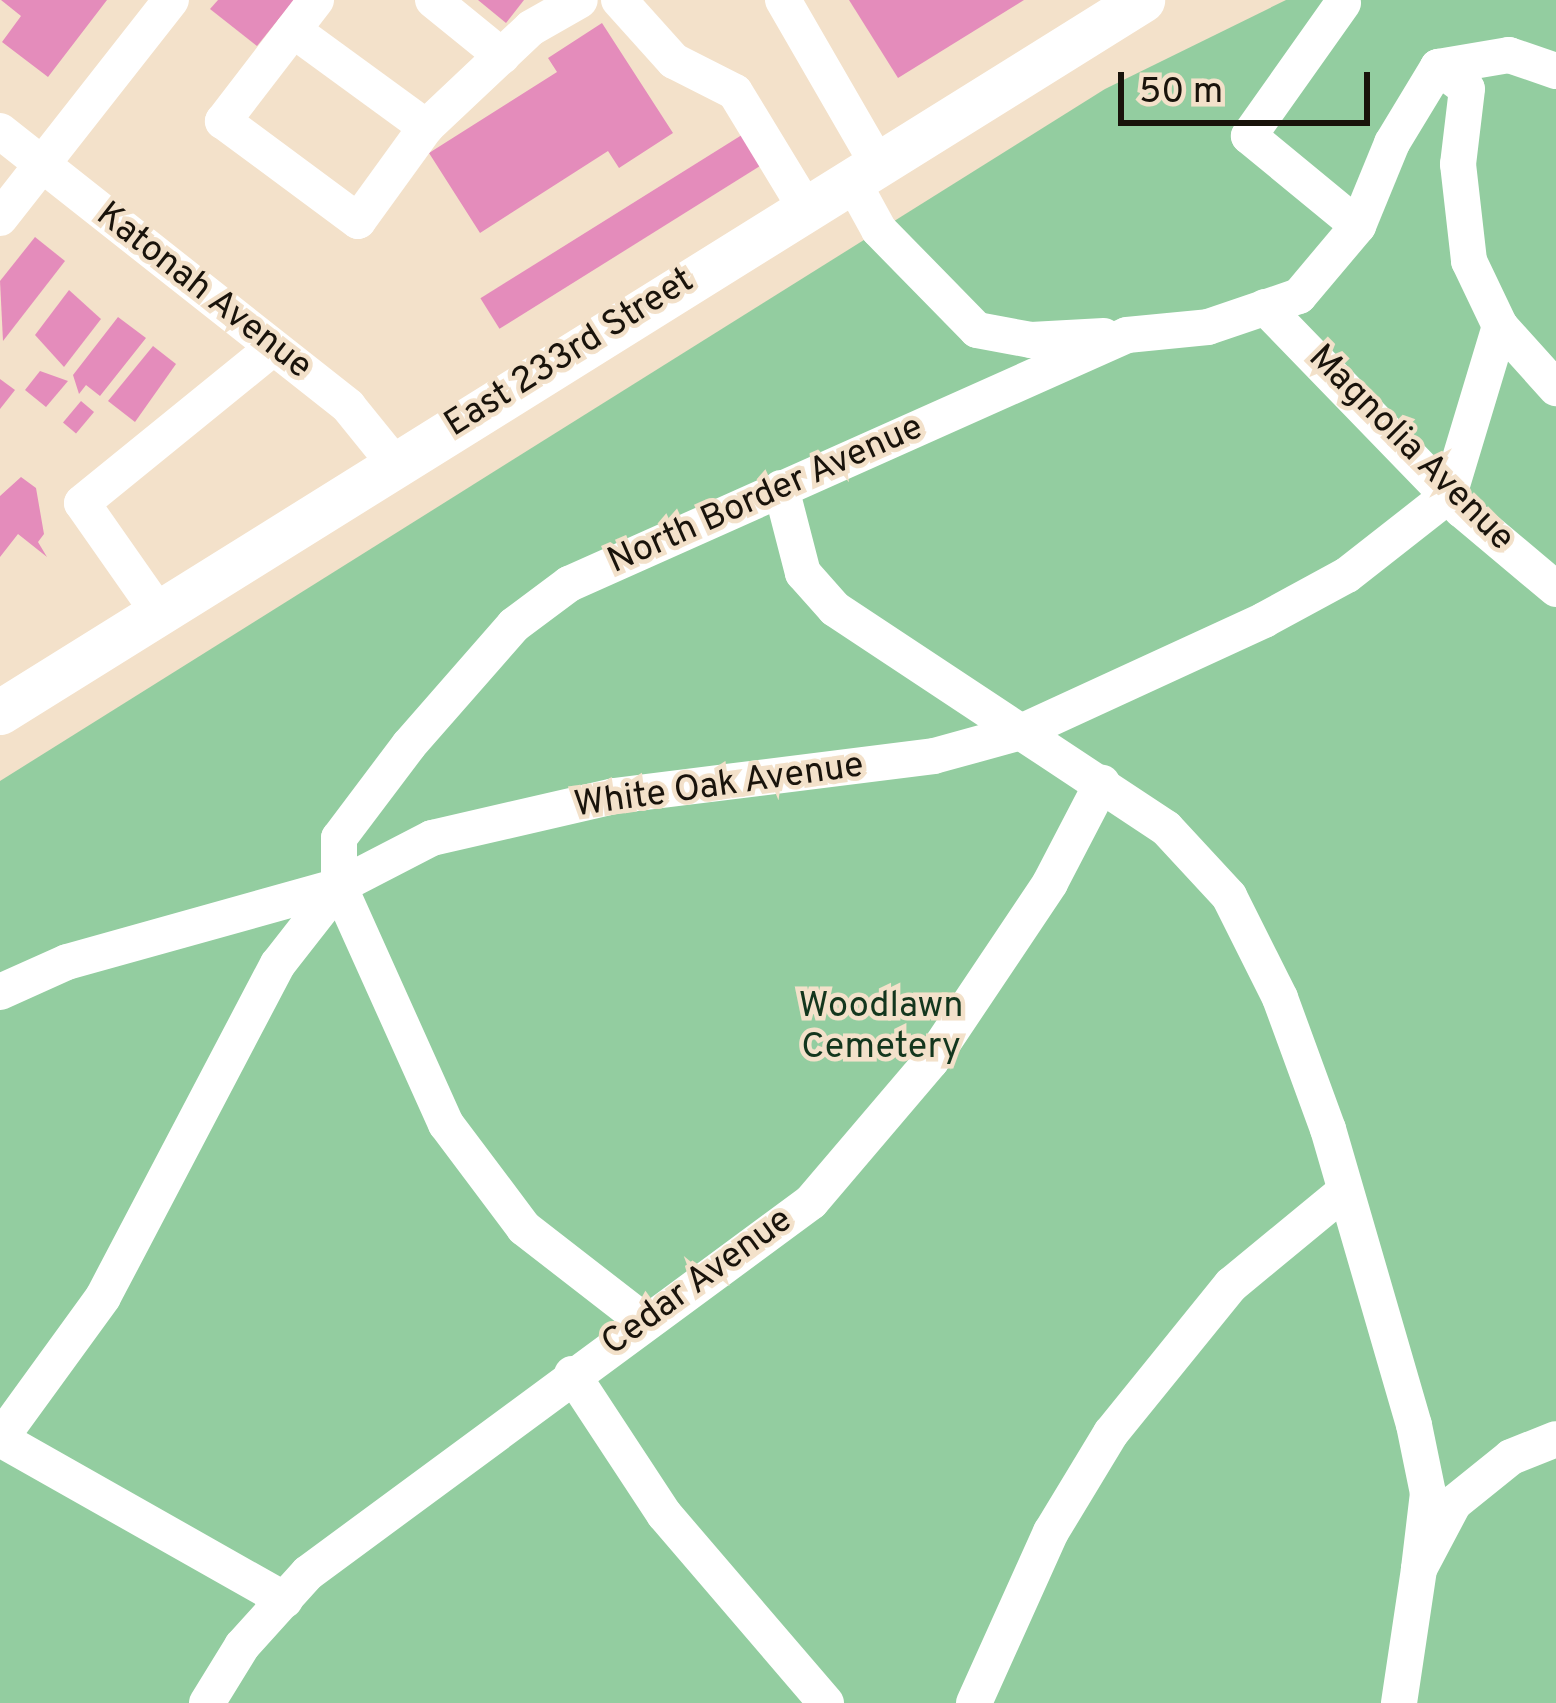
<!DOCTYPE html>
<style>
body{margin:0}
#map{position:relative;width:1556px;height:1703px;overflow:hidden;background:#f3e1ca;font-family:Overpass,sans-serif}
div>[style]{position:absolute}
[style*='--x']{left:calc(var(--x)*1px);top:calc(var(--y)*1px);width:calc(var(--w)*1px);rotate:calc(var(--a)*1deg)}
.green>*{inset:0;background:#93cda0}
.building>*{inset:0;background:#e48cbb;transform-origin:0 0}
.minor>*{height:36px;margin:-18px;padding:0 18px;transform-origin:18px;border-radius:18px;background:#fff}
.major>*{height:45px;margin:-22.5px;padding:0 22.5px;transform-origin:22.5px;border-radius:22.5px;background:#fff}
span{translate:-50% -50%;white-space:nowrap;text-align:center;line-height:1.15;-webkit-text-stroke:9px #f3e1ca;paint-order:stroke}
.street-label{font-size:36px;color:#19130b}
.park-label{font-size:36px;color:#13361d}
.scale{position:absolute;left:1118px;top:72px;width:252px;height:54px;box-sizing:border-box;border:6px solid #19130b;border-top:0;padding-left:15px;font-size:36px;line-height:42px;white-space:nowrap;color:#19130b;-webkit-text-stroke:9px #f3e1ca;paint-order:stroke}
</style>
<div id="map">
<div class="green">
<div style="clip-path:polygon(1286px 0,1556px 0,1556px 1703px,0 1703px,0 781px,1105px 89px)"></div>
</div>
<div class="building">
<div style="clip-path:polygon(1px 0,107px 0,48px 77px,2px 42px,21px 16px)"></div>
<div style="clip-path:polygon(218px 0,294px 0,257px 46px,210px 9px)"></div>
<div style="clip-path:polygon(478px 0,524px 0,506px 23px)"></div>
<div style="clip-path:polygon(849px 0,1024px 0,898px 78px)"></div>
<div style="clip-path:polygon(602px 23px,673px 133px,619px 168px,608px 151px,480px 233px,429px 153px,557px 72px,548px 58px)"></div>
<div style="left:745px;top:133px;width:36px;height:312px;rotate:58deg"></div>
<div style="clip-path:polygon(35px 237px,65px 261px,3px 341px,0 281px)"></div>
<div style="clip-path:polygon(69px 290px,101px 319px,64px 367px,35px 335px)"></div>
<div style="clip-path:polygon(118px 317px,146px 338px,100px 396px,86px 385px,79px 394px,73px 375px)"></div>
<div style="clip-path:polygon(153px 346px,176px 364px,135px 422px,108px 401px)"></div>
<div style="clip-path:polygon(40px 371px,68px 381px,46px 407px,25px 390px)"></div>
<div style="clip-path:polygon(0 379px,15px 390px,0 409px)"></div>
<div style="left:81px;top:401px;width:17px;height:28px;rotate:40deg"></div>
<div style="clip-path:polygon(21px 477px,36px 488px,44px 534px,38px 542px,47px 557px,18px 534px,0 557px,0 496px)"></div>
</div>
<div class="minor">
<div style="--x:316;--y:0;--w:153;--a:127.5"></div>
<div style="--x:223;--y:121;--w:168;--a:36.5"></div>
<div style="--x:358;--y:221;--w:116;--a:-54.1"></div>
<div style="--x:426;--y:127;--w:144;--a:-43.3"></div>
<div style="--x:531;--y:28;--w:56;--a:-29.7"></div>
<div style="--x:433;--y:0;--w:89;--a:39.1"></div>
<div style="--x:619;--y:0;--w:82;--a:48"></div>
<div style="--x:674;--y:61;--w:68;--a:26.9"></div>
<div style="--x:735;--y:92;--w:135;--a:58.7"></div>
<div style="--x:783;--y:0;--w:188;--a:60"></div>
<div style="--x:1343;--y:3;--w:163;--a:125.3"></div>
<div style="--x:1249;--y:136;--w:141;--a:39.5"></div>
<div style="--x:293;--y:30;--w:165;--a:36.1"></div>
<div style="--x:1438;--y:67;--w:36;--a:37"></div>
<div style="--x:1467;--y:89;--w:76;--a:96.8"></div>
<div style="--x:1458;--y:164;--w:98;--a:83.5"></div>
<div style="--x:1469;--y:261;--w:72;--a:64.5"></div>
<div style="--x:1500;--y:326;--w:84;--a:47.9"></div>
<div style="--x:0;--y:131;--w:444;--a:38.3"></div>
<div style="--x:348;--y:406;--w:75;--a:51"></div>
<div style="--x:851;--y:179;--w:58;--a:61.2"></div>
<div style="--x:879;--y:230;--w:140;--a:45.6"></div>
<div style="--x:977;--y:330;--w:55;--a:10.5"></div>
<div style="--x:1031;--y:340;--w:73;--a:-3.1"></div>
<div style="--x:0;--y:218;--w:277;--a:-51.9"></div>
<div style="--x:1265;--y:307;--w:283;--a:45.9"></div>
<div style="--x:1462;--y:510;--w:123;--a:40"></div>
<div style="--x:781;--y:488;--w:88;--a:75.5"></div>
<div style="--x:803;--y:573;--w:48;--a:48.4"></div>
<div style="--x:835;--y:609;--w:397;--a:33.5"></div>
<div style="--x:1166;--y:828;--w:93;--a:47.2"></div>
<div style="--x:1229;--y:896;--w:114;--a:63.4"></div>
<div style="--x:1280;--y:998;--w:140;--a:69.9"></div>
<div style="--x:1328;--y:1129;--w:308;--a:73.8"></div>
<div style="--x:1414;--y:1425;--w:69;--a:78.4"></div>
<div style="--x:1428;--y:1493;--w:77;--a:96.8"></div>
<div style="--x:159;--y:613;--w:134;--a:-125"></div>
<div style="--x:82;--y:503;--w:246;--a:-39.1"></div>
<div style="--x:339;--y:886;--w:261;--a:65.8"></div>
<div style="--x:446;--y:1124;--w:130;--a:53.1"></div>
<div style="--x:524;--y:1228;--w:153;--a:37.8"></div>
<div style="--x:0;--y:992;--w:73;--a:-24.1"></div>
<div style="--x:67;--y:962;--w:282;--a:-15.6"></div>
<div style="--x:339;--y:886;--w:48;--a:-90"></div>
<div style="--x:339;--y:838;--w:116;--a:-53"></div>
<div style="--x:409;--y:745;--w:159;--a:-48.8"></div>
<div style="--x:514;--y:625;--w:69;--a:-36.7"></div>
<div style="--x:569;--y:584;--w:611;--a:-24.05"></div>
<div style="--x:1127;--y:335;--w:81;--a:-5.6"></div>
<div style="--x:1208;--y:327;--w:96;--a:-18.8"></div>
<div style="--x:1299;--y:296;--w:92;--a:-49.9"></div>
<div style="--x:1358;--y:226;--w:90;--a:-67.7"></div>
<div style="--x:1392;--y:143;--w:89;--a:-58.8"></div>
<div style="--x:1438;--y:67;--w:72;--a:-9.6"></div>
<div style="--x:1509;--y:55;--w:50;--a:18.8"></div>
<div style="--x:572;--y:1374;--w:168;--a:56.7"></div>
<div style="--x:664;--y:1514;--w:249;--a:49.4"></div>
<div style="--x:285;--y:1600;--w:327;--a:-150.5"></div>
<div style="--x:0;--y:1439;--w:175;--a:-54"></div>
<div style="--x:103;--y:1297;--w:376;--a:-62.3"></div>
<div style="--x:278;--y:964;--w:99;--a:-52"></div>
<div style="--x:339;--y:886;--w:105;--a:-27.3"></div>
<div style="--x:432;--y:838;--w:187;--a:-13"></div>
<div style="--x:614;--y:796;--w:322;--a:-7.1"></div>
<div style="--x:934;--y:756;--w:90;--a:-15.4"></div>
<div style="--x:1021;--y:732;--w:268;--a:-24.7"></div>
<div style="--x:1264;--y:620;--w:94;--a:-28.5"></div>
<div style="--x:1347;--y:575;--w:130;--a:-38.1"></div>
<div style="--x:1449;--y:495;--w:177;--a:-73.2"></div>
<div style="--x:207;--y:1703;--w:67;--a:-58.4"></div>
<div style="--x:242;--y:1646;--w:98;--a:-47.9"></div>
<div style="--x:308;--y:1573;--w:625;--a:-36.41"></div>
<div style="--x:811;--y:1202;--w:185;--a:-49.6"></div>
<div style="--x:931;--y:1061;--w:214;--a:-56.2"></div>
<div style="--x:1050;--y:883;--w:113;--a:-62.5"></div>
<div style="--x:974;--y:1703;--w:188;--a:-65.8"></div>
<div style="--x:1051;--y:1532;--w:116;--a:-58.8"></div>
<div style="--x:1111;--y:1433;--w:191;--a:-51"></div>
<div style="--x:1231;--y:1285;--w:146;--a:-39.5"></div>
<div style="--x:1399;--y:1703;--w:135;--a:-81.5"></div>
<div style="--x:1419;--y:1569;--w:75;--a:-62.1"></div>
<div style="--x:1454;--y:1503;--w:73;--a:-38.9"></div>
<div style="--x:1511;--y:1457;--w:48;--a:-21.8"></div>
</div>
<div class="major">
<div style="--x:0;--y:712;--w:1346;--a:-31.94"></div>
</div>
<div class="street-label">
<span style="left:203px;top:292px;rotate:38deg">Katonah Avenue</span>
<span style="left:570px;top:354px;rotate:-32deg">East 233rd Street</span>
<span style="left:1410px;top:449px;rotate:45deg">Magnolia Avenue</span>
<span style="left:766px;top:496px;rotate:-24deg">North Border Avenue</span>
<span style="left:719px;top:787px;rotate:-8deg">White Oak Avenue</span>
<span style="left:698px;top:1283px;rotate:-36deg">Cedar Avenue</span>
</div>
<div class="park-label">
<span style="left:881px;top:1028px">Woodlawn<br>Cemetery</span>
</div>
<div class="scale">50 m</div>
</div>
